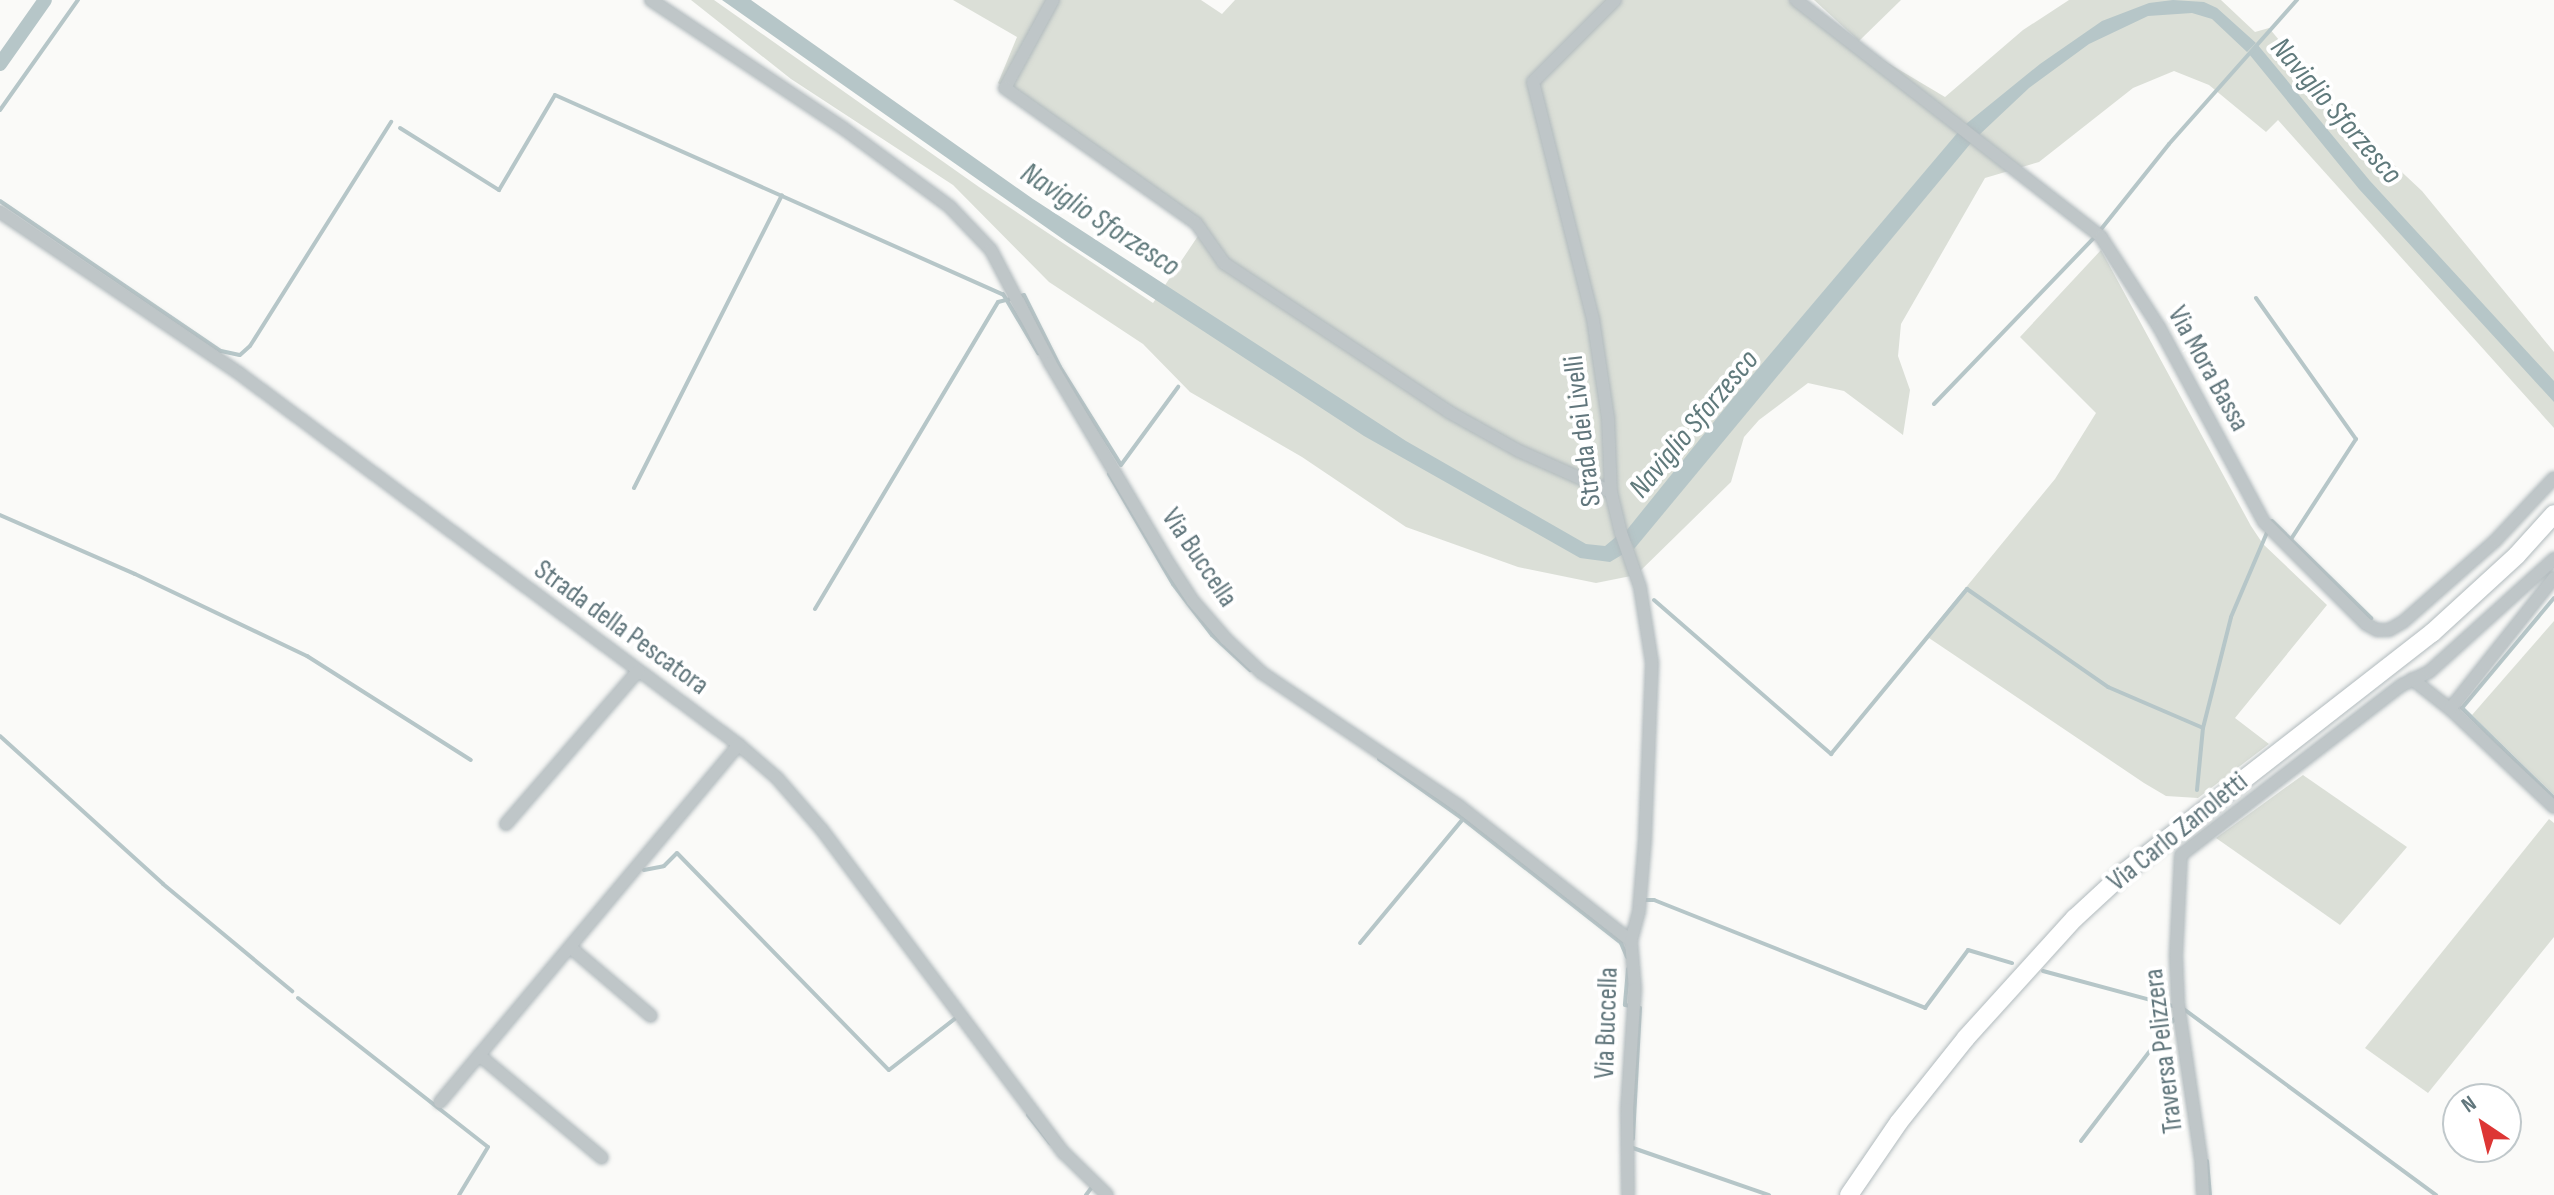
<!DOCTYPE html>
<style>
body{margin:0}
#map{position:relative;width:2554px;height:1195px;overflow:hidden;background:#fafaf8;font-family:"Sofia Sans Condensed",sans-serif}
div>[style]{position:absolute}
[style*='--x']{left:calc(var(--x)*1px);top:calc(var(--y)*1px);width:calc(var(--w)*1px);rotate:calc(var(--a)*1deg)}
.green>*{inset:0;background:#dbdfd7}
.water>*{inset:0;background:#b6c6c8}
.stream>*{height:4px;margin:-2px;padding:0 2px;transform-origin:2px;border-radius:2px;background:#b6c6c8}
.canal>*{height:14px;margin:-7px;padding:0 7px;transform-origin:7px;border-radius:7px;background:#b6c6c8}
.roads{filter:drop-shadow(0 0 2px #b1babd) drop-shadow(0 0 2px #b1babd)}
.minor>*{height:12px;margin:-6px;padding:0 6px;transform-origin:6px;border-radius:6px;background:#bfc6c8}
.secondary>*{height:18px;margin:-9px;padding:0 9px;transform-origin:9px;border-radius:9px;background:#fff}
span{translate:-50% -50%;white-space:nowrap;text-align:center;line-height:1.15;-webkit-text-stroke:8px #fff;paint-order:stroke}
.street-label{font-size:28px;color:#61767c}
.water-label{font-size:30px;color:#607a7c;font-style:italic}
.north{position:absolute;left:2442px;top:1083px;width:80px;height:80px;box-sizing:border-box;background:#fff;border:2px solid #c0c8cb;border-radius:50%;rotate:325deg;font-size:22px;font-weight:700;line-height:32px;text-align:center;color:#61767c}
.north::after{content:'';display:block;margin:auto;width:28px;height:36px;background:#dd3635;clip-path:polygon(50% 0,100% 100%,50% 72%,0 100%)}
</style>
<div id="map">
<div class="green">
<div style="clip-path:polygon(691px 0,714px 0,979px 187px,1153px 303px,1202px 230px,998px 83px,1017px 37px,953px 0,1201px 0,1222px 14px,1235px 0,1805px 0,1861px 47px,1945px 97px,2023px 30px,2069px 0,2221px 0,2255px 32px,2269px 28px,2343px 117px,2422px 191px,2554px 352px,2554px 428px,2278px 120px,2266px 132px,2209px 85px,2174px 71px,2133px 88px,2039px 162px,1985px 178px,1901px 324px,1898px 356px,1910px 390px,1903px 435px,1844px 391px,1808px 383px,1759px 420px,1744px 437px,1731px 482px,1636px 575px,1596px 583px,1518px 567px,1406px 527px,1302px 457px,1190px 392px,1143px 344px,1049px 282px,953px 185px,791px 79px)"></div>
<div style="clip-path:polygon(1814px 0,1901px 0,1859px 41px)"></div>
<div style="clip-path:polygon(2101px 250px,2251px 526px,2263px 544px,2327px 605px,2235px 718px,2269px 744px,2198px 798px,2166px 796px,2144px 783px,1926px 636px,2055px 479px,2096px 413px,2020px 337px)"></div>
<div style="clip-path:polygon(2554px 621px,2554px 795px,2472px 715px)"></div>
<div style="clip-path:polygon(2303px 775px,2407px 847px,2340px 925px,2216px 838px)"></div>
<div style="clip-path:polygon(2549px 819px,2554px 823px,2554px 937px,2428px 1093px,2365px 1048px)"></div>
</div>
<div class="water">
<div style="clip-path:polygon(722px 0,751px 0,1033px 199px,1406px 441px,1586px 544px,1605px 546px,1617px 536px,1625px 553px,1610px 562px,1580px 558px,1364px 436px,1067px 242px)"></div>
<div style="clip-path:polygon(2173px 0,2204px 2px,2217px 8px,2256px 43px,2247px 52px,2212px 19px,2192px 13px,2148px 16px,2089px 44px,2029px 88px,1978px 136px,1966px 124px,2040px 64px,2102px 21px,2149px 3px)"></div>
<div style="clip-path:polygon(2257px 44px,2370px 181px,2554px 381px,2554px 402px,2359px 189px,2249px 54px)"></div>
<div style="clip-path:polygon(1959px 131px,1971px 143px,1634px 549px,1626px 531px,1733px 398px)"></div>
</div>
<div class="stream">
<div style="--x:0;--y:110;--w:135;--a:-54.7"></div>
<div style="--x:400;--y:128;--w:117;--a:32.1"></div>
<div style="--x:499;--y:190;--w:110;--a:-59.5"></div>
<div style="--x:555;--y:95;--w:490;--a:24"></div>
<div style="--x:1003;--y:294;--w:69;--a:59.3"></div>
<div style="--x:0;--y:201;--w:267;--a:34.2"></div>
<div style="--x:221;--y:351;--w:19;--a:12"></div>
<div style="--x:240;--y:355;--w:13;--a:-42"></div>
<div style="--x:250;--y:346;--w:265;--a:-57.8"></div>
<div style="--x:1018;--y:297;--w:6;--a:-18"></div>
<div style="--x:1024;--y:295;--w:80;--a:63.4"></div>
<div style="--x:1060;--y:367;--w:115;--a:58.1"></div>
<div style="--x:1121;--y:465;--w:97;--a:-53.8"></div>
<div style="--x:2256;--y:298;--w:173;--a:54.7"></div>
<div style="--x:2356;--y:439;--w:119;--a:123"></div>
<div style="--x:1934;--y:404;--w:231;--a:-46.1"></div>
<div style="--x:2094;--y:238;--w:120;--a:-51.4"></div>
<div style="--x:2169;--y:144;--w:193;--a:-48.4"></div>
<div style="--x:1109;--y:474;--w:127;--a:59.8"></div>
<div style="--x:1173;--y:584;--w:64;--a:52.6"></div>
<div style="--x:1212;--y:635;--w:52;--a:42.6"></div>
<div style="--x:634;--y:488;--w:328;--a:-63.2"></div>
<div style="--x:0;--y:515;--w:147;--a:23.6"></div>
<div style="--x:135;--y:574;--w:191;--a:25.5"></div>
<div style="--x:307;--y:656;--w:194;--a:32.4"></div>
<div style="--x:2554;--y:598;--w:143;--a:129.9"></div>
<div style="--x:2462;--y:708;--w:129;--a:44.4"></div>
<div style="--x:1654;--y:600;--w:235;--a:41"></div>
<div style="--x:1831;--y:754;--w:214;--a:-50.5"></div>
<div style="--x:1967;--y:589;--w:172;--a:34.8"></div>
<div style="--x:2108;--y:687;--w:103;--a:23.3"></div>
<div style="--x:815;--y:609;--w:357;--a:-59.2"></div>
<div style="--x:998;--y:302;--w:12;--a:-14"></div>
<div style="--x:0;--y:736;--w:220;--a:42.2"></div>
<div style="--x:163;--y:884;--w:168;--a:39.7"></div>
<div style="--x:1379;--y:759;--w:103;--a:35.5"></div>
<div style="--x:1463;--y:819;--w:201;--a:38.1"></div>
<div style="--x:1621;--y:943;--w:15;--a:67"></div>
<div style="--x:2197;--y:790;--w:62;--a:-84.5"></div>
<div style="--x:2203;--y:728;--w:114;--a:-75.8"></div>
<div style="--x:2231;--y:617;--w:104;--a:-66.9"></div>
<div style="--x:2272;--y:521;--w:139;--a:44.4"></div>
<div style="--x:644;--y:870;--w:20;--a:-11"></div>
<div style="--x:664;--y:866;--w:18;--a:-45"></div>
<div style="--x:677;--y:853;--w:303;--a:45.7"></div>
<div style="--x:889;--y:1070;--w:86;--a:-37.9"></div>
<div style="--x:1643;--y:900;--w:11;--a:0"></div>
<div style="--x:1654;--y:900;--w:292;--a:21.7"></div>
<div style="--x:1925;--y:1008;--w:72;--a:-53.4"></div>
<div style="--x:1968;--y:950;--w:46;--a:16.5"></div>
<div style="--x:1360;--y:943;--w:161;--a:-50.3"></div>
<div style="--x:1628;--y:969;--w:36;--a:95"></div>
<div style="--x:1625;--y:1005;--w:15;--a:11"></div>
<div style="--x:1640;--y:1008;--w:131;--a:93.1"></div>
<div style="--x:2043;--y:971;--w:135;--a:15.1"></div>
<div style="--x:298;--y:998;--w:241;--a:38.1"></div>
<div style="--x:488;--y:1147;--w:56;--a:121.1"></div>
<div style="--x:2181;--y:1007;--w:317;--a:36.4"></div>
<div style="--x:1028;--y:1115;--w:36;--a:52"></div>
<div style="--x:2081;--y:1141;--w:155;--a:-52.6"></div>
<div style="--x:1633;--y:1148;--w:144;--a:19.1"></div>
<div style="--x:2207;--y:1161;--w:34;--a:85"></div>
<div style="--x:1086;--y:1195;--w:10;--a:-53"></div>
</div>
<div class="canal">
<div style="--x:0;--y:64;--w:78;--a:-54.9"></div>
</div>
<div class="roads">
<div class="minor">
<div style="--x:651;--y:0;--w:231;--a:33.7"></div>
<div style="--x:843;--y:128;--w:133;--a:36.4"></div>
<div style="--x:950;--y:207;--w:59;--a:46.4"></div>
<div style="--x:991;--y:250;--w:127;--a:62.4"></div>
<div style="--x:1050;--y:363;--w:234;--a:59.4"></div>
<div style="--x:1169;--y:564;--w:44;--a:57"></div>
<div style="--x:1193;--y:601;--w:50;--a:49"></div>
<div style="--x:1226;--y:639;--w:50;--a:43.4"></div>
<div style="--x:1262;--y:673;--w:238;--a:34"></div>
<div style="--x:1459;--y:806;--w:219;--a:38.1"></div>
<div style="--x:1631;--y:941;--w:48;--a:85.2"></div>
<div style="--x:1635;--y:989;--w:120;--a:93.8"></div>
<div style="--x:1627;--y:1109;--w:86;--a:89.3"></div>
<div style="--x:1053;--y:0;--w:100;--a:118.6"></div>
<div style="--x:1005;--y:88;--w:234;--a:35.3"></div>
<div style="--x:1196;--y:223;--w:49;--a:55"></div>
<div style="--x:1224;--y:263;--w:270;--a:33.5"></div>
<div style="--x:1449;--y:412;--w:80;--a:29.1"></div>
<div style="--x:1519;--y:451;--w:101;--a:24"></div>
<div style="--x:1615;--y:0;--w:116;--a:135"></div>
<div style="--x:1533;--y:82;--w:244;--a:75.8"></div>
<div style="--x:1593;--y:319;--w:100;--a:81.4"></div>
<div style="--x:1608;--y:418;--w:74;--a:87.7"></div>
<div style="--x:1611;--y:492;--w:42;--a:76.3"></div>
<div style="--x:1621;--y:533;--w:57;--a:70.6"></div>
<div style="--x:1640;--y:587;--w:77;--a:81"></div>
<div style="--x:1652;--y:663;--w:176;--a:92.3"></div>
<div style="--x:1645;--y:839;--w:72;--a:94.8"></div>
<div style="--x:1639;--y:911;--w:31;--a:105"></div>
<div style="--x:1796;--y:0;--w:386;--a:37.8"></div>
<div style="--x:2101;--y:237;--w:107;--a:57.2"></div>
<div style="--x:2159;--y:327;--w:221;--a:61.7"></div>
<div style="--x:2264;--y:522;--w:144;--a:45"></div>
<div style="--x:2366;--y:624;--w:13;--a:29"></div>
<div style="--x:2377;--y:630;--w:12;--a:0"></div>
<div style="--x:2389;--y:630;--w:16;--a:-30"></div>
<div style="--x:2403;--y:622;--w:123;--a:-41.4"></div>
<div style="--x:2495;--y:541;--w:86;--a:-46.9"></div>
<div style="--x:0;--y:212;--w:290;--a:34"></div>
<div style="--x:240;--y:374;--w:622;--a:36.63"></div>
<div style="--x:739;--y:745;--w:50;--a:41"></div>
<div style="--x:777;--y:778;--w:69;--a:49.1"></div>
<div style="--x:822;--y:830;--w:404;--a:53.2"></div>
<div style="--x:1064;--y:1153;--w:60;--a:44.3"></div>
<div style="--x:2412;--y:679;--w:48;--a:38.3"></div>
<div style="--x:2450;--y:709;--w:143;--a:43.3"></div>
<div style="--x:2450;--y:709;--w:167;--a:-51.6"></div>
<div style="--x:506;--y:824;--w:202;--a:-49.2"></div>
<div style="--x:570;--y:947;--w:106;--a:40.4"></div>
<div style="--x:479;--y:1055;--w:160;--a:39.9"></div>
<div style="--x:440;--y:1102;--w:466;--a:-50.1"></div>
<div style="--x:2203;--y:1195;--w:36;--a:-93"></div>
<div style="--x:2201;--y:1159;--w:158;--a:-98.4"></div>
<div style="--x:2178;--y:1003;--w:47;--a:-92.4"></div>
<div style="--x:2176;--y:956;--w:101;--a:-87.2"></div>
<div style="--x:2181;--y:855;--w:279;--a:-37.6"></div>
<div style="--x:2402;--y:685;--w:30;--a:-26"></div>
<div style="--x:2429;--y:672;--w:169;--a:-42.1"></div>
</div>
<div class="secondary">
<div style="--x:1849;--y:1195;--w:88;--a:-55.6"></div>
<div style="--x:1899;--y:1122;--w:107;--a:-51.4"></div>
<div style="--x:1966;--y:1038;--w:162;--a:-47.8"></div>
<div style="--x:2075;--y:918;--w:69;--a:-42.7"></div>
<div style="--x:2126;--y:871;--w:388;--a:-37.9"></div>
<div style="--x:2432;--y:633;--w:115;--a:-42.5"></div>
<div style="--x:2517;--y:555;--w:55;--a:-47.9"></div>
</div>
</div>
<div class="street-label">
<span style="left:2208px;top:369px;rotate:61deg">Via Mora Bassa</span>
<span style="left:1583px;top:431px;rotate:-97deg">Strada dei Livelli</span>
<span style="left:1199px;top:558px;rotate:56deg">Via Buccella</span>
<span style="left:621px;top:628px;rotate:36deg">Strada della Pescatora</span>
<span style="left:2178px;top:832px;rotate:-39deg">Via Carlo Zanoletti</span>
<span style="left:1607px;top:1023px;rotate:-88deg">Via Buccella</span>
<span style="left:2164px;top:1051px;rotate:-97deg">Traversa Pelizzera</span>
</div>
<div class="water-label">
<span style="left:2336px;top:111px;rotate:49deg">Naviglio Sforzesco</span>
<span style="left:1100px;top:220px;rotate:33deg">Naviglio Sforzesco</span>
<span style="left:1694px;top:424px;rotate:-50deg">Naviglio Sforzesco</span>
</div>
<div class="north">N</div>
</div>
